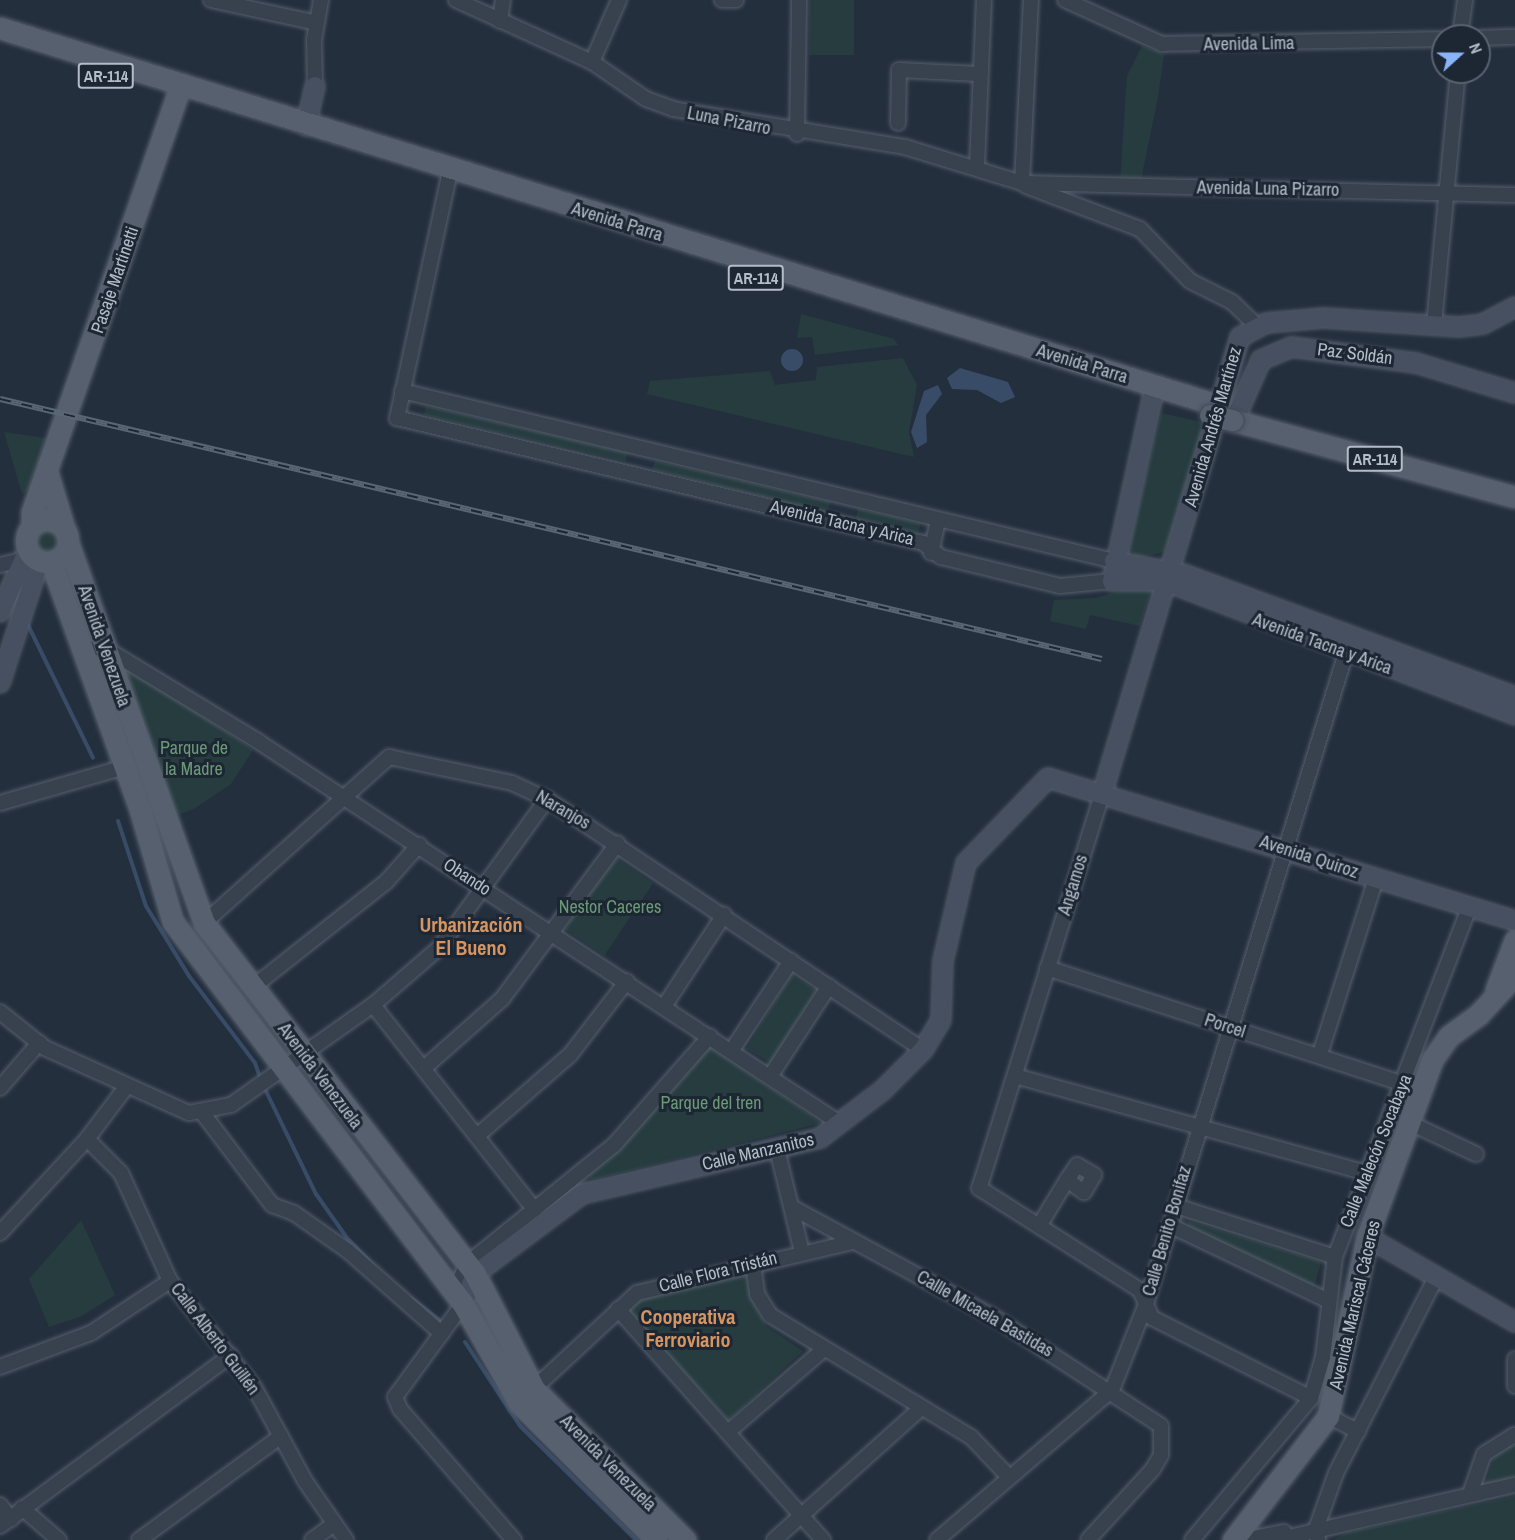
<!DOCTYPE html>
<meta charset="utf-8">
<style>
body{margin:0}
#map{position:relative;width:1515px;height:1540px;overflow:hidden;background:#242f3e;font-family:"Archivo Narrow",sans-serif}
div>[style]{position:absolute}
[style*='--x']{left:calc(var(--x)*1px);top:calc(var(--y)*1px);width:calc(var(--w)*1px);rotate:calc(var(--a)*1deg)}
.green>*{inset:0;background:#263c3f;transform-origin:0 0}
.round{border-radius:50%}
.water>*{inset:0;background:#394c67}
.stream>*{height:4px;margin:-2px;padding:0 2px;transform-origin:2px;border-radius:2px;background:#394c67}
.roads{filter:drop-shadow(0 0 2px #565f6c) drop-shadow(0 0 2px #565f6c)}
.street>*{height:14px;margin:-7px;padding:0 7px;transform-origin:7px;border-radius:7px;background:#38414e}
.secondary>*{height:18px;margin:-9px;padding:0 9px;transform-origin:9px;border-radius:9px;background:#465061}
.primary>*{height:21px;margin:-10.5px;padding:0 10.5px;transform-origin:10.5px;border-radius:10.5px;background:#56606e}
.primary>.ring{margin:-10.5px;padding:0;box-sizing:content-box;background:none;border:21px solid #56606e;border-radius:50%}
.rail>*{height:6px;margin-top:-3px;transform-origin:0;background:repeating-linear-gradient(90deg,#1d2633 0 11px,#5a6575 0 22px);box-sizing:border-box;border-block:2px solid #5a6575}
.bridges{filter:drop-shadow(0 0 2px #414a57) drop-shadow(0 0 2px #414a57)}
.primary-bridge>*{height:21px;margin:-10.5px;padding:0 10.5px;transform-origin:10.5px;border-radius:10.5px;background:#56606e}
span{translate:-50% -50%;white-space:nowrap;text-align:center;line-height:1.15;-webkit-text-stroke:6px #1d2633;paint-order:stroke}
.shield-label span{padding:2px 4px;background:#1d2633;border:2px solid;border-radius:4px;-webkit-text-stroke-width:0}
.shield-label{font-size:16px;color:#b4bcc9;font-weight:700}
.street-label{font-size:18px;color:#b4bcc9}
.park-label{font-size:18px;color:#6b9a76}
.neighbourhood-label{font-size:20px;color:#d59563;font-weight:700}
.north{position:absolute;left:1431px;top:24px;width:60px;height:60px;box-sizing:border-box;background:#1d2633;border:2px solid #59626f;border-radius:50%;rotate:69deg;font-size:16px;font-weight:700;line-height:24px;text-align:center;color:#b4bcc9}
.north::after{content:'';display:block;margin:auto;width:21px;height:27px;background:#8ab4f8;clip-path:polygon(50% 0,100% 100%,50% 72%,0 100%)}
</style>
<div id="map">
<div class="green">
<div style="left:809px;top:0;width:45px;height:55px"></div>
<div style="clip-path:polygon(1142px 46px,1164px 54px,1158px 97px,1141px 180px,1120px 181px,1127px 76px)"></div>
<div style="clip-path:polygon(801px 314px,894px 339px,898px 345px,815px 355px,812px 337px,797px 338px)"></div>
<div style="clip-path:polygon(903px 358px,917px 385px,909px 432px,914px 457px,647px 394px,650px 381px,770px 371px,775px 385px,816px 380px,817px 367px)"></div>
<div style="left:426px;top:406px;width:207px;height:9px;rotate:13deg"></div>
<div style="clip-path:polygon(1161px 413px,1210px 424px,1164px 552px,1139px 558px,1130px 551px,1132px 537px)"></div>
<div style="clip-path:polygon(4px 432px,46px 438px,30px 490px,22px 494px)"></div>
<div style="clip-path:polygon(655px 461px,830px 502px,828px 512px,652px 469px)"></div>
<div style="left:858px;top:509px;width:64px;height:9px;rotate:13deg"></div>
<div class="round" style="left:36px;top:529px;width:26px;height:26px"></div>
<div style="clip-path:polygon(1138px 586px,1151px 591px,1140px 626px,1090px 615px,1086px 629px,1050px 621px,1054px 600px,1095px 598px)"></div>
<div style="clip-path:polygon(131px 668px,253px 750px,231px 784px,194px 809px,171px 817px,121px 671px)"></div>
<div style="left:614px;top:857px;width:47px;height:87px;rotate:34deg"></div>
<div style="left:791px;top:975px;width:29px;height:86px;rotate:31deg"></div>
<div style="clip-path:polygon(700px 1039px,821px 1123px,592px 1180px,585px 1173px)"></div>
<div style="clip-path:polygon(81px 1220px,115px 1295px,80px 1317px,49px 1327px,29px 1279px)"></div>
<div style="clip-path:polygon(1189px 1221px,1321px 1262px,1313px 1291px,1187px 1228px)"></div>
<div style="clip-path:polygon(745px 1268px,752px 1301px,767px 1327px,803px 1351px,728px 1420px,626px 1309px,644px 1295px)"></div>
<div style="clip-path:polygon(1515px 1442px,1515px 1481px,1485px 1487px,1495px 1454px)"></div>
<div style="clip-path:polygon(1515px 1496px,1515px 1540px,1333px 1540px,1346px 1533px)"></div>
</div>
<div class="water">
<div class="round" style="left:781px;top:349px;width:22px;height:22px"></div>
<div style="clip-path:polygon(960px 368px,1008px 382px,1015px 397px,1001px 403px,977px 390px,952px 389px,947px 378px)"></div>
<div style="clip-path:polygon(938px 385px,942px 394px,926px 415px,927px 442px,917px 448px,911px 432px,924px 391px)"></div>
</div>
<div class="stream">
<div style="--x:27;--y:623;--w:150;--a:63.9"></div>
<div style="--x:118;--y:821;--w:89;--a:71.8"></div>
<div style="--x:146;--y:906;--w:82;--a:58.4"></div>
<div style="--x:189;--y:976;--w:109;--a:52.8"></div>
<div style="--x:255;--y:1063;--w:18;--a:71"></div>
<div style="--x:264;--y:1087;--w:119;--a:64.1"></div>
<div style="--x:316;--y:1194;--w:54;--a:54.8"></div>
<div style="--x:347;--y:1238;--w:39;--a:46"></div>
<div style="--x:411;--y:1298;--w:36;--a:38"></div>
<div style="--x:465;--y:1342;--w:100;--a:56.8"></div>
<div style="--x:520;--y:1426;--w:163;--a:44.5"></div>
</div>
<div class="roads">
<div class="street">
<div style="--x:211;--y:0;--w:108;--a:12.2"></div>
<div style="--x:456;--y:0;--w:149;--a:24.5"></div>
<div style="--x:592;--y:62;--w:65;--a:34.4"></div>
<div style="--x:646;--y:99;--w:29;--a:20"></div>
<div style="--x:673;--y:109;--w:235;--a:9.3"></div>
<div style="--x:905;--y:147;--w:122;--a:17.1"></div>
<div style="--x:1022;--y:183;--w:493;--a:1.4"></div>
<div style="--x:722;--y:0;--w:14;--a:0"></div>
<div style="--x:1065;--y:0;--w:107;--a:24.4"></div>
<div style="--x:1162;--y:44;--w:281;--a:-1"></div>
<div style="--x:500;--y:21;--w:21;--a:-82"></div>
<div style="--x:1460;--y:36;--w:36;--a:-82"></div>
<div style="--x:1479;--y:38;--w:36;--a:-2"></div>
<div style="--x:592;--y:62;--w:68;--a:-66.5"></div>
<div style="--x:315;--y:86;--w:46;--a:-91.2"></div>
<div style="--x:314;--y:40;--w:41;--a:-80.1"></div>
<div style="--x:898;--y:123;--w:53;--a:-88.9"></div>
<div style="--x:899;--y:70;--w:79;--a:2.9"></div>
<div style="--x:797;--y:134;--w:134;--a:-89.1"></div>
<div style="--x:977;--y:166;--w:166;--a:-87.6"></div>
<div style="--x:450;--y:171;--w:253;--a:102.1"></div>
<div style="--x:397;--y:418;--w:541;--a:13.37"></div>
<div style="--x:923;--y:543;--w:23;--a:38"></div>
<div style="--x:941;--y:557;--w:122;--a:13.7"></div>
<div style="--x:1060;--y:586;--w:52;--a:-5.5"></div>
<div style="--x:1022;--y:183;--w:183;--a:-87.2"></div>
<div style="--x:1026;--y:186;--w:122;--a:20.7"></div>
<div style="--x:1140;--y:229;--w:72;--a:46.1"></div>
<div style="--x:1190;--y:281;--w:47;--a:26.6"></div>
<div style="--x:1232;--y:302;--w:35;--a:44"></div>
<div style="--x:1434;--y:325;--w:254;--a:-84.6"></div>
<div style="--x:402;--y:391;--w:732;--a:13.43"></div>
<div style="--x:931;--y:553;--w:33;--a:-78"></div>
<div style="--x:0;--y:565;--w:31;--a:-13"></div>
<div style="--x:85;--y:650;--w:18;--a:-9"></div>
<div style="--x:103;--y:647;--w:183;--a:31.3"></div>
<div style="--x:259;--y:742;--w:696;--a:33.28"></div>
<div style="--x:1103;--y:791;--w:416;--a:107.3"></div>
<div style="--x:979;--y:1188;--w:191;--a:32.4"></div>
<div style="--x:1140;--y:1290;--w:30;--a:67"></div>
<div style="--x:1152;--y:1318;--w:178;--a:26.7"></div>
<div style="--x:0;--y:803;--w:130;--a:-16.1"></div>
<div style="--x:204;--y:923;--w:249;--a:-41.9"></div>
<div style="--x:389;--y:757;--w:126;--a:11.9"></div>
<div style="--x:512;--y:783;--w:38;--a:25"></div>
<div style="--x:547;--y:799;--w:452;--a:33.7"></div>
<div style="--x:1047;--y:968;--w:374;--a:18"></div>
<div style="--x:253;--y:987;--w:169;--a:-38.3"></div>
<div style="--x:386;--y:882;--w:50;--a:-48.3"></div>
<div style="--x:373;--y:1005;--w:261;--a:51.7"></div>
<div style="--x:665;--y:1005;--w:108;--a:-56.8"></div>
<div style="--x:0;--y:1012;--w:58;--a:38.7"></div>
<div style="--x:45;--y:1048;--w:158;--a:24.3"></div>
<div style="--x:189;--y:1113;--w:43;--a:-10.8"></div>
<div style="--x:231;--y:1105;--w:174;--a:-35.2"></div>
<div style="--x:373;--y:1005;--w:89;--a:-40.9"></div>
<div style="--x:440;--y:947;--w:183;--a:-54.1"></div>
<div style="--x:732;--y:1050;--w:107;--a:-56.5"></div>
<div style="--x:1320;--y:1054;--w:185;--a:-72.3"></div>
<div style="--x:424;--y:1068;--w:104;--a:-41.5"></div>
<div style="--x:502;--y:999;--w:194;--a:-53.4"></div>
<div style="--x:771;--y:1075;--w:106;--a:-56.9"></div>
<div style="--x:1015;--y:1076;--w:362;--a:15.4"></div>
<div style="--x:0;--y:1088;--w:60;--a:-49.1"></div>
<div style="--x:201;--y:1111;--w:118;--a:52.9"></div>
<div style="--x:272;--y:1205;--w:23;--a:20"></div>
<div style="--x:294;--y:1213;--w:66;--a:35.1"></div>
<div style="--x:348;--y:1251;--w:125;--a:41.4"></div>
<div style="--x:1410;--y:1123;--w:73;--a:25.2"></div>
<div style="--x:477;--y:1136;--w:123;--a:-41.1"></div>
<div style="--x:570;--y:1055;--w:93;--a:-52.4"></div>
<div style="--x:87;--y:1139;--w:48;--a:45"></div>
<div style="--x:121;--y:1173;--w:119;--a:65.6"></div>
<div style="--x:170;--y:1281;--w:135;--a:51.6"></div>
<div style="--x:254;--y:1387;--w:107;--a:61.5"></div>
<div style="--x:305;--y:1481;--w:72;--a:55.2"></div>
<div style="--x:777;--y:1149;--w:106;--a:76.4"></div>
<div style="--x:1176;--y:1206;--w:167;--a:17.8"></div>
<div style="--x:793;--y:1208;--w:229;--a:28.5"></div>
<div style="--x:994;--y:1317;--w:199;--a:33.1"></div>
<div style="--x:1161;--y:1426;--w:29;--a:90"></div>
<div style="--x:1161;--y:1455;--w:16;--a:120"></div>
<div style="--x:1153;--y:1469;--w:96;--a:132.5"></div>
<div style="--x:1039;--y:1226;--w:54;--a:-58.7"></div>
<div style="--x:1067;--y:1180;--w:18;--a:-56"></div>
<div style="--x:1077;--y:1165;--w:20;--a:30"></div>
<div style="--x:1094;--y:1175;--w:20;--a:120"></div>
<div style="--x:1084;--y:1192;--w:21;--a:-145"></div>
<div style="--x:1171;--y:1226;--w:175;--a:25.4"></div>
<div style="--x:0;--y:1233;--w:128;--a:-47.2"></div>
<div style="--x:87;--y:1139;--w:66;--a:-53"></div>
<div style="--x:753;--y:1264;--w:30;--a:82"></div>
<div style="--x:757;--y:1294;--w:25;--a:58"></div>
<div style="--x:770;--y:1315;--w:235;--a:31.3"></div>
<div style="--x:971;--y:1437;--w:54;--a:46.5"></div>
<div style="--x:454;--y:1293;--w:32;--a:-66"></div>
<div style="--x:467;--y:1264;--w:189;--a:-39"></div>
<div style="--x:614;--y:1145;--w:145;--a:-48.6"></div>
<div style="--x:463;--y:1304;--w:115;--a:126.2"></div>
<div style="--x:395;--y:1397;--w:13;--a:67"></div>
<div style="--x:400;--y:1409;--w:174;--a:49"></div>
<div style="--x:618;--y:1309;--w:309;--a:48.4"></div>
<div style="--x:1515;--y:1359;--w:27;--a:90"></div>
<div style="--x:0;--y:1367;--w:97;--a:-20.5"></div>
<div style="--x:91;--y:1333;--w:95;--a:-33.4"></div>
<div style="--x:528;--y:1394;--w:149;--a:-42.8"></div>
<div style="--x:637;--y:1293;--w:221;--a:-13.3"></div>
<div style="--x:1328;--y:1416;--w:34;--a:27"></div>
<div style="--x:728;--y:1432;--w:125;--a:-40.8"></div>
<div style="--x:1470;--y:1494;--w:42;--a:-70.7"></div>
<div style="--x:1484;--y:1454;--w:36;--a:-32"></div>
<div style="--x:0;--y:1505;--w:18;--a:52"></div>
<div style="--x:22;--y:1508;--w:49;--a:40.9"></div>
<div style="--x:0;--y:1526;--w:287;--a:-36.5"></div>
<div style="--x:139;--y:1540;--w:176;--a:-36.2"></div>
<div style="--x:312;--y:1540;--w:27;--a:-36"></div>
<div style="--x:774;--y:1540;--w:198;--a:-41.9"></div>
<div style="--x:937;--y:1540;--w:230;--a:-40.6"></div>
<div style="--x:1112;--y:1390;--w:92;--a:-68.4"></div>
<div style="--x:1146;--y:1304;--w:691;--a:-72.93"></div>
<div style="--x:1192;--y:1540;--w:185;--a:-50"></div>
<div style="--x:1311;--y:1398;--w:43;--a:-73.7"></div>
<div style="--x:1323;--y:1357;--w:101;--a:-83.2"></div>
<div style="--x:1335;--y:1257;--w:376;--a:-69"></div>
<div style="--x:1243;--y:1540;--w:42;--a:-11"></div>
<div style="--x:1276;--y:1540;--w:245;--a:-13"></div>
<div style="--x:1318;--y:1540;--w:11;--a:-100"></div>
<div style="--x:1316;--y:1529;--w:59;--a:-70.3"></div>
<div style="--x:1336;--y:1473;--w:219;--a:-62.9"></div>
</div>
<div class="secondary">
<div style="--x:306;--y:126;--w:41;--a:-77.3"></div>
<div style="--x:1155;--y:386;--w:200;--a:102.4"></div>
<div style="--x:1112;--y:581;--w:53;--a:0"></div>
<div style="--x:1165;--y:581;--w:375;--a:20.9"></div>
<div style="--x:1234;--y:421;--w:67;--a:-66.1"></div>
<div style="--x:1261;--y:360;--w:33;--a:-23"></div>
<div style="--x:1291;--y:347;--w:126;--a:7.3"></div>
<div style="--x:1416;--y:363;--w:103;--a:16.9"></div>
<div style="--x:1114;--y:561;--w:73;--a:11"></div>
<div style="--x:1186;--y:575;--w:351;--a:20.3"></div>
<div style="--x:0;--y:612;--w:68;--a:-65.7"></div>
<div style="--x:0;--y:683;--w:129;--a:-72"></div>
<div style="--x:1103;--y:791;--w:474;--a:-73.2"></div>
<div style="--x:1240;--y:337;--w:30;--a:-28"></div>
<div style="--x:1266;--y:323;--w:58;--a:-4.9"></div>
<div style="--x:1324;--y:318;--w:135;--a:3.8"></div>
<div style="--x:1459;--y:327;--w:24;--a:-7"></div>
<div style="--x:1483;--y:324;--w:36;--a:-28"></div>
<div style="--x:1367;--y:1237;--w:171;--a:29.9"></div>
<div style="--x:463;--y:1304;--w:32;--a:-68"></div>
<div style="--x:475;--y:1274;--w:134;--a:-36.8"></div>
<div style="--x:582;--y:1194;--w:244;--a:-13.2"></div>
<div style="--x:820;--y:1138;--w:79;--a:-37.3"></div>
<div style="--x:883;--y:1090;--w:57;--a:-45"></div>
<div style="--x:923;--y:1050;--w:35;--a:-59"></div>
<div style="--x:941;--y:1020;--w:59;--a:-88.1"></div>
<div style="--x:943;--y:961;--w:101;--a:-76.8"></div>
<div style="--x:966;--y:863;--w:118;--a:-46"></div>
<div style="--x:1048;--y:778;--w:488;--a:17"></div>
</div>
<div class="primary">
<div style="--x:0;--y:28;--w:1271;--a:17.21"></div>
<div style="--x:1232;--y:420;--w:293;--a:15.2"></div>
<div style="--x:47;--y:472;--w:59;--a:73.1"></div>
<div class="ring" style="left:26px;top:520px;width:21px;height:21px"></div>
<div style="--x:32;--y:526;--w:14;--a:-90"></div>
<div style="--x:32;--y:512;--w:450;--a:-70.8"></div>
<div style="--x:68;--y:543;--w:404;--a:70.3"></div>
<div style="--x:204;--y:923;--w:443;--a:52.3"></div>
<div style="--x:475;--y:1274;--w:129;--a:62.8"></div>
<div style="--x:534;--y:1389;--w:214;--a:45"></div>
<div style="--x:51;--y:562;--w:259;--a:70.2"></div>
<div style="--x:139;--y:806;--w:121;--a:73.7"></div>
<div style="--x:173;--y:922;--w:480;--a:52.8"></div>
<div style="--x:463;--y:1304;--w:114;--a:60.5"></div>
<div style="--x:519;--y:1403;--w:194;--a:45"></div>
<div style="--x:1496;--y:990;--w:53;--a:-69.2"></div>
<div style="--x:1233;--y:1540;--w:156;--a:-52.5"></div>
<div style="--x:1328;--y:1416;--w:183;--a:-77.7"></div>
<div style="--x:1367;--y:1237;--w:189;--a:-69.8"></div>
<div style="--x:1432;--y:1060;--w:29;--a:-55"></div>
<div style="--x:1449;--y:1036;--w:37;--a:-36"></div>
<div style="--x:1479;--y:1014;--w:53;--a:-47.3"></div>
</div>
</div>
<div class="rail">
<div style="--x:0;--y:399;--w:1132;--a:13.28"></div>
</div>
<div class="bridges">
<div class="primary-bridge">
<div style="--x:1210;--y:415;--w:23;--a:13"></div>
</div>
</div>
<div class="shield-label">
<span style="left:106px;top:76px">AR-114</span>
<span style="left:756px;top:278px">AR-114</span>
<span style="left:1375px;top:459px">AR-114</span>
</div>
<div class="street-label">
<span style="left:1249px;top:44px;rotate:-1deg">Avenida Lima</span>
<span style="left:729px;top:121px;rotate:11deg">Luna Pizarro</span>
<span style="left:1268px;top:189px;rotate:1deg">Avenida Luna Pizarro</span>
<span style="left:617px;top:222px;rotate:17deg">Avenida Parra</span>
<span style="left:115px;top:280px;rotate:-71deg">Pasaje Martinetti</span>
<span style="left:1355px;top:354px;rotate:7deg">Paz Soldán</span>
<span style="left:1082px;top:364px;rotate:17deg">Avenida Parra</span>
<span style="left:1213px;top:427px;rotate:-74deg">Avenida Andrés Martínez</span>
<span style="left:842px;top:523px;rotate:13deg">Avenida Tacna y Arica</span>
<span style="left:1322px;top:644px;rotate:20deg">Avenida Tacna y Arica</span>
<span style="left:104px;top:646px;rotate:71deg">Avenida Venezuela</span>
<span style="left:563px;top:810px;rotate:30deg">Naranjos</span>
<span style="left:1309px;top:857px;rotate:18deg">Avenida Quiroz</span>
<span style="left:467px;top:877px;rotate:33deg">Obando</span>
<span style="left:1073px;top:885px;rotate:-73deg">Angamos</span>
<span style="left:1225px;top:1026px;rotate:18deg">Porcel</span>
<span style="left:320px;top:1076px;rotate:53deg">Avenida Venezuela</span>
<span style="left:1376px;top:1151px;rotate:-68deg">Calle Malecón Socabaya</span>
<span style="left:758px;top:1152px;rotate:-13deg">Calle Manzanitos</span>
<span style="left:1167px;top:1231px;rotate:-74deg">Calle Benito Bonifaz</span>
<span style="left:718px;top:1272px;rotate:-14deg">Calle Flora Tristán</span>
<span style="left:1355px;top:1305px;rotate:-77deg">Avenida Mariscal Cáceres</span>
<span style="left:985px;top:1314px;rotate:30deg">Callle Micaela Bastidas</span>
<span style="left:215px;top:1339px;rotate:53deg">Calle Alberto Guillén</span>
<span style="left:608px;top:1463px;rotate:45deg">Avenida Venezuela</span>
</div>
<div class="park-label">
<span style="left:194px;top:759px">Parque de<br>la Madre</span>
<span style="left:610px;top:907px">Nestor Caceres</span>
<span style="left:711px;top:1103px">Parque del tren</span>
</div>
<div class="neighbourhood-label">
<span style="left:471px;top:936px">Urbanización<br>El Bueno</span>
<span style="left:688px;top:1328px">Cooperativa<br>Ferroviario</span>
</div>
<div class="north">N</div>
</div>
